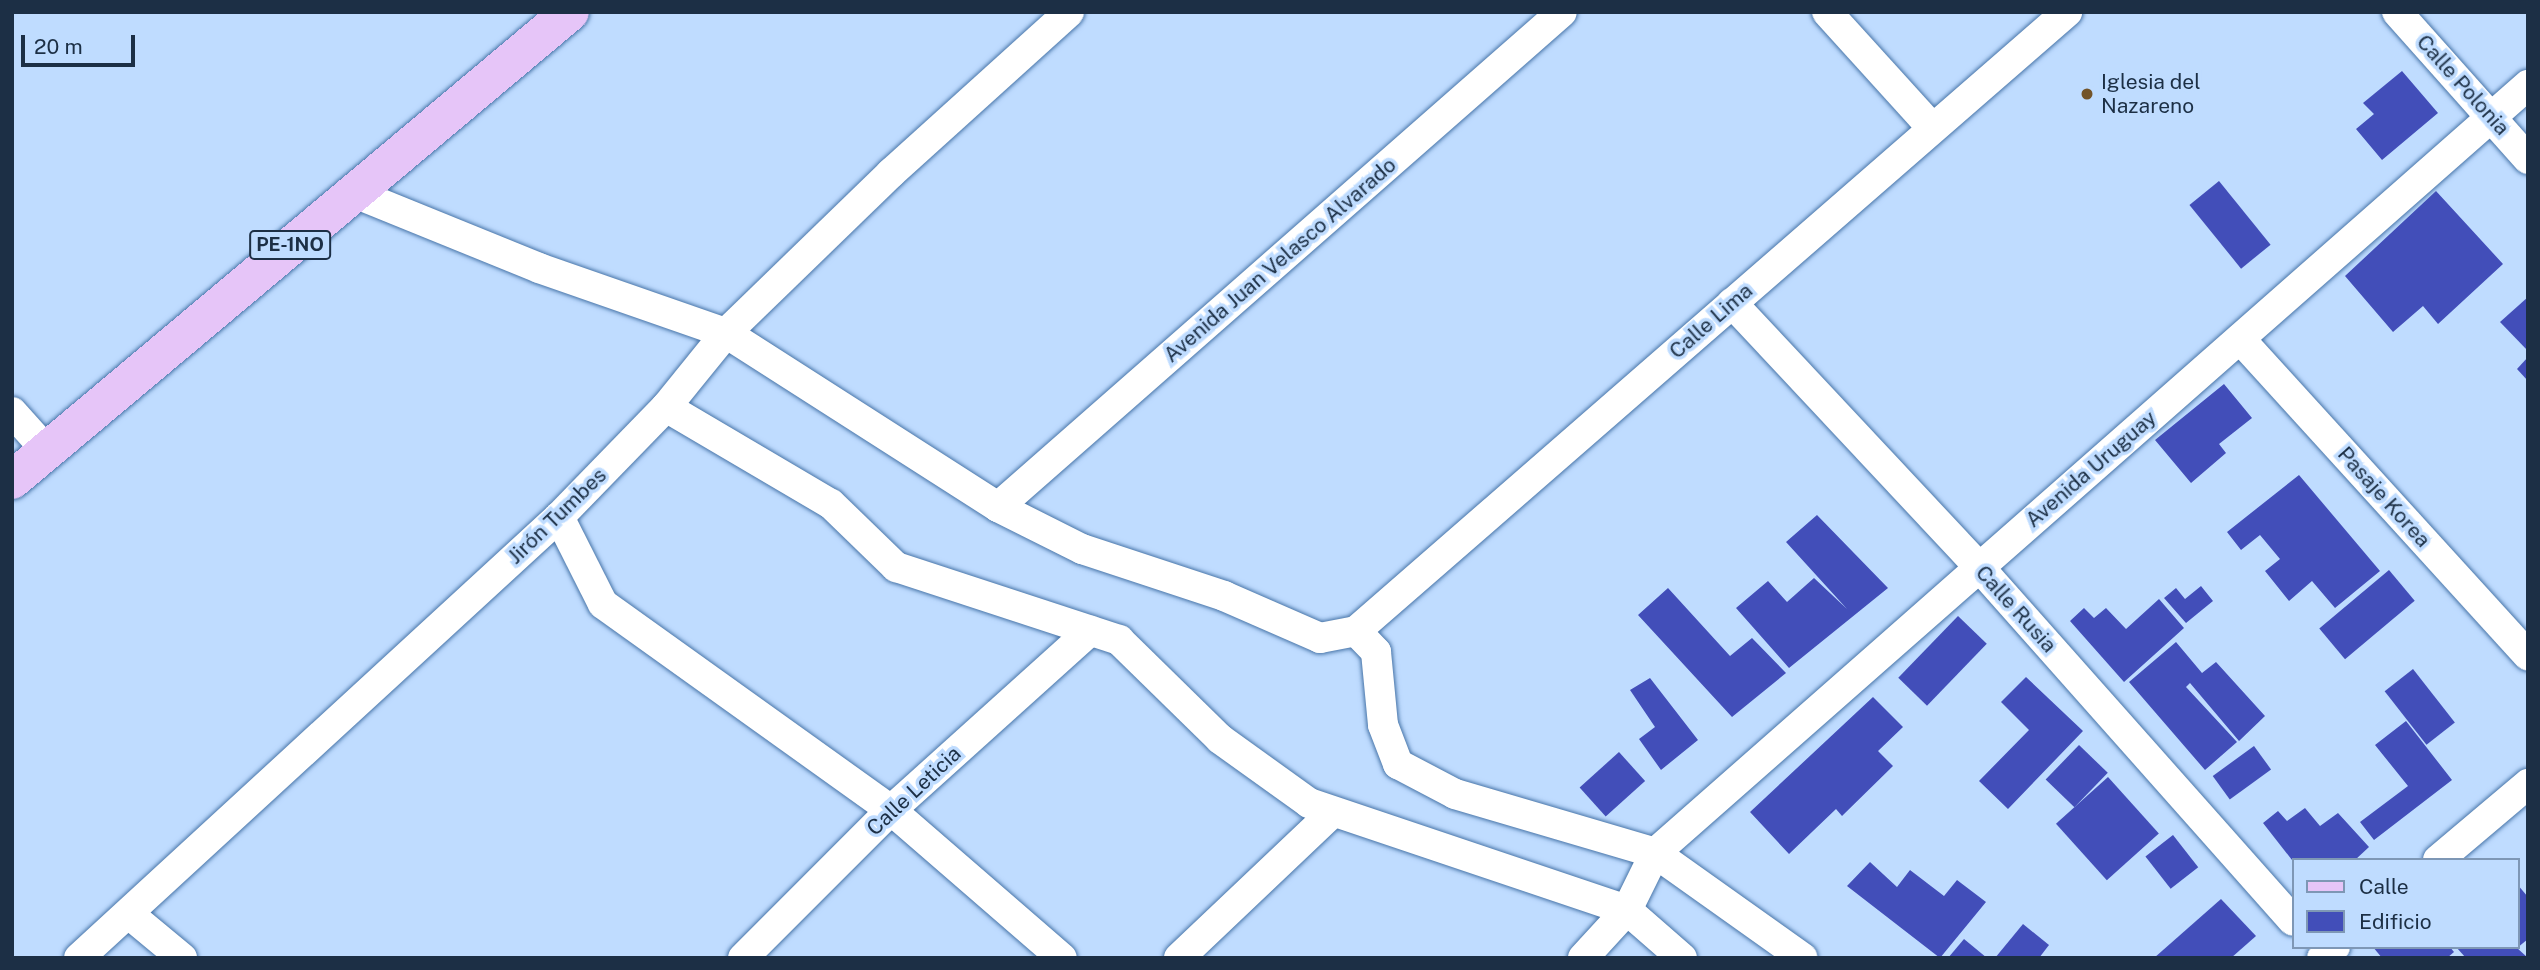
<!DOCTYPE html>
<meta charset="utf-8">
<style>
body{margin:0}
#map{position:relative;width:2540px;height:970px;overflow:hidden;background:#bfdcff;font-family:"Public Sans",sans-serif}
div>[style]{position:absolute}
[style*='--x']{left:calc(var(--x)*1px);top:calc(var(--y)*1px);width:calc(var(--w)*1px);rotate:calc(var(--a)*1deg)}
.building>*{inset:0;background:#424eb9;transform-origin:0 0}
.roads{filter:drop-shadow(0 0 2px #4875a9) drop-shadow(0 0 2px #4875a9)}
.street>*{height:30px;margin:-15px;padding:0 15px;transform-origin:15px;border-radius:15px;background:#fff}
.primary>*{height:38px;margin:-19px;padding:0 19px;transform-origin:19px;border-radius:19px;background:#e6c5f8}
.dots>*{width:19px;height:19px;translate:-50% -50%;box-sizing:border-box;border:4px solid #bfdcff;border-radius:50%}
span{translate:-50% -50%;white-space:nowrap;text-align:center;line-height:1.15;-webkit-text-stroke:7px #bfdcff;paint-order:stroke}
.shield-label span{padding:2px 5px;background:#bfdcff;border:2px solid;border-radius:5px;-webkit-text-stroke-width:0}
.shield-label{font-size:19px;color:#1c2f45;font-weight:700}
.poi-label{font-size:21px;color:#1c2f45}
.left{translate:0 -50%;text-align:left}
.street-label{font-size:21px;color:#1c2f45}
.frame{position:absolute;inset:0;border:14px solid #1c2f45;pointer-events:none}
.legend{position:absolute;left:2292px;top:858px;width:228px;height:91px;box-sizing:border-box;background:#bfdcff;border:2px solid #7e97b5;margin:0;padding:9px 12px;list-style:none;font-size:21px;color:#1c2f45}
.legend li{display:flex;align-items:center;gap:14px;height:35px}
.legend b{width:35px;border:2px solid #7e97b5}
.scale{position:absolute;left:21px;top:35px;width:114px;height:32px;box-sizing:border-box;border:4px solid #1c2f45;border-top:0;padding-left:9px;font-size:21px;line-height:24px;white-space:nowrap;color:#1c2f45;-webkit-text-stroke:5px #bfdcff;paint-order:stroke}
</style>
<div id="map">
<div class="building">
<div style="clip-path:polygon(2402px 71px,2438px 113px,2382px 160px,2356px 129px,2374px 114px,2363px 103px)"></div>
<div style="left:2219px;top:181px;width:82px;height:38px;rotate:51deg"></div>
<div style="clip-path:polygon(2436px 191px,2503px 264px,2438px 324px,2423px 306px,2393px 332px,2345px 276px)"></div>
<div style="clip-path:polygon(2528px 297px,2528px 351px,2500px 322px)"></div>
<div style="clip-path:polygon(2528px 357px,2528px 381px,2517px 369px)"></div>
<div style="clip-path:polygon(2224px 384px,2252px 418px,2219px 444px,2226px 453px,2191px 483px,2155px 440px)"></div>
<div style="clip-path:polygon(2299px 475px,2380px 571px,2335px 608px,2312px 581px,2289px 601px,2265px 571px,2280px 559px,2260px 535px,2241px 550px,2227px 532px)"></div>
<div style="clip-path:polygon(1817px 515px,1888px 588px,1789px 668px,1736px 608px,1768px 581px,1787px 602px,1814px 578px,1847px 609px,1786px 542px)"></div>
<div style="left:2389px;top:570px;width:40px;height:91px;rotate:50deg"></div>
<div style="clip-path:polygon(2201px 586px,2213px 601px,2186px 623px,2164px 598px,2176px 588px,2185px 599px)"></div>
<div style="clip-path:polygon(1668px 588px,1730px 656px,1752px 638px,1786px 673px,1732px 717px,1638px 615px)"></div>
<div style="clip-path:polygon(2159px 599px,2184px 628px,2124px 682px,2070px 621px,2084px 608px,2094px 618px,2106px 608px,2126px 629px)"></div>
<div style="left:1958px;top:616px;width:40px;height:86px;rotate:44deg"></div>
<div style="clip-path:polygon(2176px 642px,2202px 673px,2216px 662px,2265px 716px,2239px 741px,2190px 683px,2186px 687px,2237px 742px,2205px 770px,2129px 682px)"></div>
<div style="left:2413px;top:669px;width:68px;height:36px;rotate:52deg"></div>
<div style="clip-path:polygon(2026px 677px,2083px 731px,2008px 809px,1979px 781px,2029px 730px,2001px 702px)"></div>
<div style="clip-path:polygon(1650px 678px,1698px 740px,1661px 770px,1639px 739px,1655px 727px,1630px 690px)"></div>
<div style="clip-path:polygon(1873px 697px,1903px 727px,1878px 751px,1893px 766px,1842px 816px,1836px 809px,1789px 854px,1750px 812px)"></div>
<div style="clip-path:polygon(2406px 721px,2452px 780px,2374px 840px,2360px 822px,2408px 786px,2375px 745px)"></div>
<div style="left:2079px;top:745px;width:40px;height:48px;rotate:44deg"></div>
<div style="left:2254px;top:746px;width:29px;height:51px;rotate:54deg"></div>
<div style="left:1619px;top:752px;width:39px;height:53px;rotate:48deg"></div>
<div style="left:2108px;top:777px;width:76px;height:70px;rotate:48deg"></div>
<div style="clip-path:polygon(2305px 808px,2320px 826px,2338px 813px,2369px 847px,2355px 860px,2292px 860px,2263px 823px,2278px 811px,2287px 821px)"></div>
<div style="left:2173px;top:835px;width:41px;height:35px;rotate:52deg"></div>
<div style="clip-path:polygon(1870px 862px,1897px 887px,1910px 870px,1944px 896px,1957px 880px,1986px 902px,1940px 958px,1847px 886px)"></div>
<div style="clip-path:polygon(2517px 884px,2528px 897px,2528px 939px,2517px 948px)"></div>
<div style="clip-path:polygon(2221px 899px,2256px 936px,2231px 958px,2154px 958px)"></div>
<div style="clip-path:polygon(2023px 924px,2049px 945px,2039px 958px,1995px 958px)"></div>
<div style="clip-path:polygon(1964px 939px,1987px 958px,1948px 958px)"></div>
<div style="clip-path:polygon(2373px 947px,2450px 947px,2454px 952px,2447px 958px,2382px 958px)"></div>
<div style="clip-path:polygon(2456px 947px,2516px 947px,2528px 958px,2466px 958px)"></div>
</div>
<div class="roads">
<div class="street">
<div style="--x:1827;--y:12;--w:156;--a:47.8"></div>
<div style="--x:2397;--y:12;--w:197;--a:48.3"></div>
<div style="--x:352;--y:192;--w:202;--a:22.1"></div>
<div style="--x:539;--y:268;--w:198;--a:19.2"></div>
<div style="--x:726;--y:333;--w:323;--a:32.6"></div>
<div style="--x:998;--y:507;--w:94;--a:26.6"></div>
<div style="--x:1082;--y:549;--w:150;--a:18.3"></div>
<div style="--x:1224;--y:596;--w:105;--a:23.6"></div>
<div style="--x:1320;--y:638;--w:37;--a:-11"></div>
<div style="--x:1356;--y:631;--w:29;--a:46"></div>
<div style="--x:1376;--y:652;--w:73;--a:84.5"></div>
<div style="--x:1383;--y:725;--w:42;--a:69"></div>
<div style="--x:1398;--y:764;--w:64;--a:27.8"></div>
<div style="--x:1455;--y:794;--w:209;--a:16.4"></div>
<div style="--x:1655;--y:853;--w:181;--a:35.4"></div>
<div style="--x:1732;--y:303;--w:362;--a:46.9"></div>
<div style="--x:1979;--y:567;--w:473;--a:48.4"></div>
<div style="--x:2240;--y:339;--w:428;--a:47.7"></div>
<div style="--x:666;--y:407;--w:191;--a:30.5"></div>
<div style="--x:831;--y:504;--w:91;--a:44.1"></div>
<div style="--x:896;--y:567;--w:235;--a:18.1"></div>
<div style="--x:1119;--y:640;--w:141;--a:44.4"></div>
<div style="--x:1220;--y:739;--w:110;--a:35.7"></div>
<div style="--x:1309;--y:803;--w:336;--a:18.6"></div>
<div style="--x:1627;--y:910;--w:73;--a:41.1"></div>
<div style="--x:12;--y:412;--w:52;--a:48.1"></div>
<div style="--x:998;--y:507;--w:750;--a:-41.27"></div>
<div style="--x:559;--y:517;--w:97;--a:63.2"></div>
<div style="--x:603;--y:604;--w:354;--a:35.6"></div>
<div style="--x:891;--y:810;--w:226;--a:40.9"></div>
<div style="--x:1356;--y:631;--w:943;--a:-41.04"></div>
<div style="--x:2438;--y:860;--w:118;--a:-40.2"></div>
<div style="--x:129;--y:914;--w:69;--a:39.7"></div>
<div style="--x:79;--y:958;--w:652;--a:-42.58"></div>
<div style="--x:559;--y:517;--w:153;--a:-45.8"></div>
<div style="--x:666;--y:407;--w:95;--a:-51"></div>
<div style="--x:726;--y:333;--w:230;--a:-44.1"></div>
<div style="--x:891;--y:173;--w:240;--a:-42.1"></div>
<div style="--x:743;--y:958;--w:209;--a:-45"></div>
<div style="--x:891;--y:810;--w:268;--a:-42"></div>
<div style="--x:1179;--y:958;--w:212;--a:-43.5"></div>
<div style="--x:1583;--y:958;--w:65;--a:-47.5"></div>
<div style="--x:1627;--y:910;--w:64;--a:-63.8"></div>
<div style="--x:1655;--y:853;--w:1163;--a:-41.34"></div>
<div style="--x:2322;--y:958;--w:17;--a:-40"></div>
</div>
<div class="primary">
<div style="--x:12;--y:480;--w:728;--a:-39.99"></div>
</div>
</div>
<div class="dots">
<div style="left:2087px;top:94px;background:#735429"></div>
</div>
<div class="shield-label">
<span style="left:290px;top:245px">PE-1NO</span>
</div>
<div class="poi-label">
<span class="left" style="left:2101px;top:94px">Iglesia del<br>Nazareno</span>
</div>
<div class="street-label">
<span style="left:2463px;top:85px;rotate:48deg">Calle Polonia</span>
<span style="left:1280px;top:260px;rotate:-41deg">Avenida Juan Velasco Alvarado</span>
<span style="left:1711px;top:321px;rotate:-41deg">Calle Lima</span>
<span style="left:2091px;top:469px;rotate:-41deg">Avenida Uruguay</span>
<span style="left:2384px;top:497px;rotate:48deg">Pasaje Korea</span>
<span style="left:557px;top:516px;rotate:-44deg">Jirón Tumbes</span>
<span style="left:2016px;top:609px;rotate:48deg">Calle Rusia</span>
<span style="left:914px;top:791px;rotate:-43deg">Calle Leticia</span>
</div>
<div class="frame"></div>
<ul class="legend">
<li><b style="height:9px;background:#e6c5f8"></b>Calle</li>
<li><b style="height:19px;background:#424eb9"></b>Edificio</li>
</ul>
<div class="scale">20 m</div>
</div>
